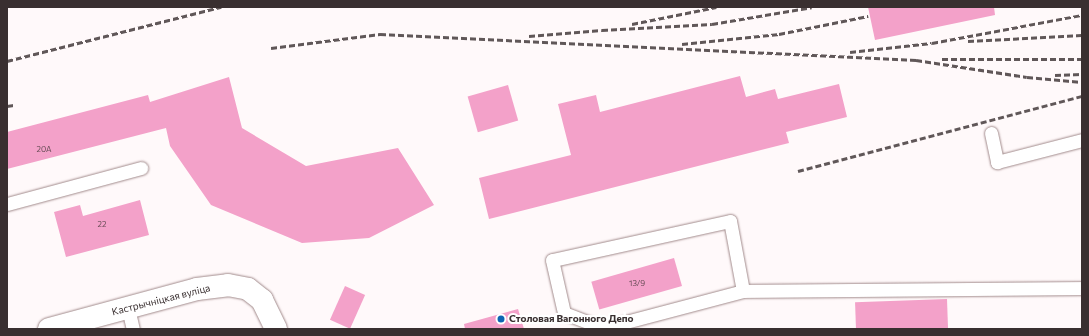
<!DOCTYPE html>
<meta charset="utf-8">
<style>
body{margin:0}
#map{position:relative;width:1089px;height:336px;overflow:hidden;background:#fff9fa;font-family:Commissioner,sans-serif}
div>[style]{position:absolute}
[style*='--x']{left:calc(var(--x)*1px);top:calc(var(--y)*1px);width:calc(var(--w)*1px);rotate:calc(var(--a)*1deg)}
.building>*{inset:0;background:#f3a1c9;transform-origin:0 0}
.roads{filter:drop-shadow(0 0 1px #a28b8c) drop-shadow(0 0 1px #a28b8c)}
.service>*{height:13px;margin:-6.5px;padding:0 6.5px;transform-origin:6.5px;border-radius:6.5px;background:#fff}
.minor>*{height:22px;margin:-11px;padding:0 11px;transform-origin:11px;border-radius:11px;background:#fff}
.rail>*{height:3px;margin-top:-1.5px;transform-origin:0;background:repeating-linear-gradient(90deg,#605758 0 6px,transparent 0 9px)}
.dots>*{width:11px;height:11px;translate:-50% -50%;box-sizing:border-box;border:2px solid #fff;border-radius:50%}
span{translate:-50% -50%;white-space:nowrap;text-align:center;line-height:1.15;-webkit-text-stroke:4px #fff;paint-order:stroke}
.number-label{font-size:8px;color:#684c56}
.number-label span{-webkit-text-stroke-width:0}
.street-label{font-size:10px;color:#392f30}
.poi-label{font-size:10px;color:#392f30;font-weight:700}
.left{translate:0 -50%;text-align:left}
.frame{position:absolute;inset:0;border:8px solid #392f30;pointer-events:none}
</style>
<div id="map">
<div class="building">
<div style="clip-path:polygon(868px 7px,994px 7px,995px 15px,875px 40px)"></div>
<div style="clip-path:polygon(740px 76px,746px 97px,775px 89px,778px 99px,839px 84px,847px 117px,786px 132px,789px 143px,489px 219px,479px 178px,571px 155px,558px 104px,596px 95px,600px 112px)"></div>
<div style="clip-path:polygon(229px 77px,242px 128px,306px 166px,398px 148px,434px 205px,369px 238px,302px 243px,211px 205px,170px 146px,166px 128px,7px 169px,7px 132px,148px 95px,150px 102px)"></div>
<div style="left:508px;top:85px;width:37px;height:42px;rotate:74deg"></div>
<div style="clip-path:polygon(140px 200px,149px 235px,66px 257px,54px 212px,80px 205px,83px 216px)"></div>
<div style="left:674px;top:258px;width:29px;height:86px;rotate:74deg"></div>
<div style="left:345px;top:286px;width:22px;height:37px;rotate:24deg"></div>
<div style="left:947px;top:299px;width:30px;height:92px;rotate:88deg"></div>
<div style="clip-path:polygon(518px 309px,524px 329px,465px 329px,464px 324px)"></div>
</div>
<div class="roads">
<div class="service">
<div style="--x:991;--y:133;--w:30;--a:78"></div>
<div style="--x:997;--y:162;--w:88;--a:-14.5"></div>
<div style="--x:7;--y:204;--w:139;--a:-15"></div>
<div style="--x:743;--y:291;--w:71;--a:-100.5"></div>
<div style="--x:730;--y:221;--w:182;--a:167.6"></div>
<div style="--x:552;--y:260;--w:54;--a:77.2"></div>
<div style="--x:564;--y:313;--w:42;--a:21"></div>
<div style="--x:603;--y:328;--w:145;--a:-14.8"></div>
<div style="--x:743;--y:291;--w:339;--a:-0.5"></div>
<div style="--x:128;--y:308;--w:22;--a:77"></div>
</div>
<div class="minor">
<div style="--x:49;--y:329;--w:153;--a:-15.1"></div>
<div style="--x:197;--y:289;--w:31;--a:-7"></div>
<div style="--x:228;--y:285;--w:20;--a:11"></div>
<div style="--x:248;--y:289;--w:18;--a:38"></div>
<div style="--x:262;--y:300;--w:32;--a:64"></div>
</div>
</div>
<div class="rail">
<div style="--x:632;--y:24;--w:86;--a:-11.4"></div>
<div style="--x:529;--y:36;--w:73;--a:-4.7"></div>
<div style="--x:602;--y:30;--w:110;--a:-3.1"></div>
<div style="--x:712;--y:24;--w:101;--a:-9.6"></div>
<div style="--x:968;--y:41;--w:114;--a:-3"></div>
<div style="--x:682;--y:44;--w:98;--a:-5.9"></div>
<div style="--x:779;--y:34;--w:91;--a:-11.4"></div>
<div style="--x:271;--y:48;--w:110;--a:-7.3"></div>
<div style="--x:380;--y:34;--w:537;--a:2.78"></div>
<div style="--x:916;--y:60;--w:112;--a:8.7"></div>
<div style="--x:1027;--y:77;--w:55;--a:5.2"></div>
<div style="--x:850;--y:52;--w:82;--a:-6.3"></div>
<div style="--x:932;--y:43;--w:153;--a:-10.6"></div>
<div style="--x:942;--y:59;--w:140;--a:0"></div>
<div style="--x:7;--y:61;--w:221;--a:-14.2"></div>
<div style="--x:1055;--y:75;--w:27;--a:-2"></div>
<div style="--x:7;--y:106;--w:7;--a:-8"></div>
<div style="--x:798;--y:171;--w:294;--a:-14.8"></div>
</div>
<div class="dots">
<div style="left:501px;top:319px;background:#0d64b2"></div>
</div>
<div class="number-label">
<span style="left:44px;top:150px">20А</span>
<span style="left:102px;top:225px">22</span>
<span style="left:637px;top:284px">13/9</span>
</div>
<div class="street-label">
<span style="left:161px;top:300px;rotate:-14deg">Кастрычніцкая вуліца</span>
</div>
<div class="poi-label">
<span class="left" style="left:509px;top:319px">Столовая Вагонного Депо</span>
</div>
<div class="frame"></div>
</div>
